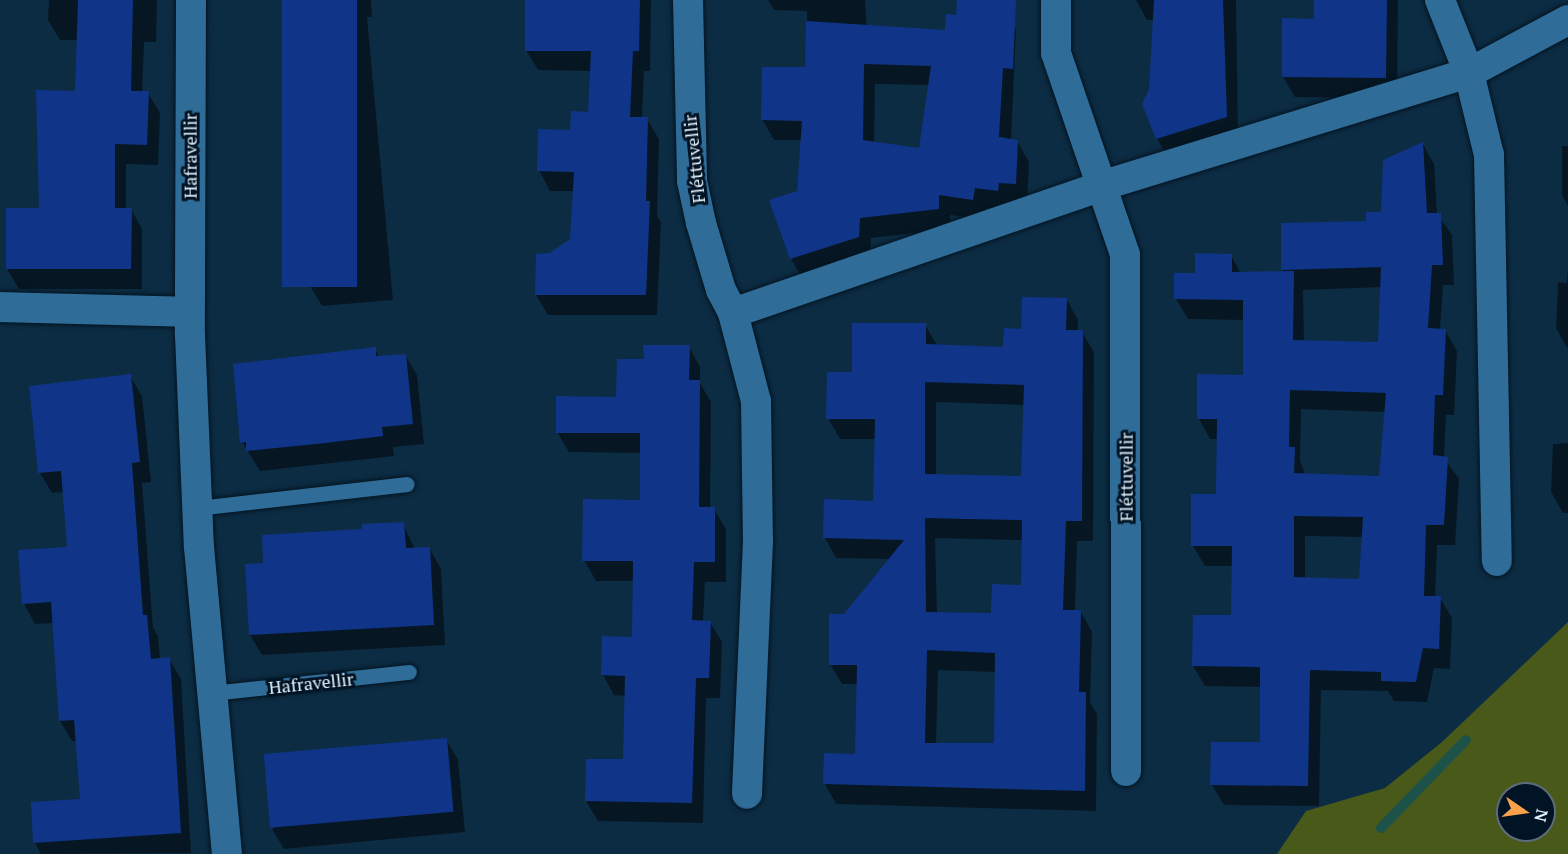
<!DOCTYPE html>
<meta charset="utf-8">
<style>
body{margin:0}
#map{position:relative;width:1568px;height:854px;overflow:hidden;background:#0c2c43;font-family:"PT Serif",serif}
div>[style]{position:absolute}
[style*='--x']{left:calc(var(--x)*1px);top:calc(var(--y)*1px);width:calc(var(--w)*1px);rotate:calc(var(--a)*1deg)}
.green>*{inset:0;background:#485919}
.shadow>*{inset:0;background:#0007}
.stream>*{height:10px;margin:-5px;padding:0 5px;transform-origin:5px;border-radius:5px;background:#1c524a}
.building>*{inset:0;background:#103588;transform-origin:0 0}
.roads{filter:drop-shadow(0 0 2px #031421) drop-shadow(0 0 2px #031421)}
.lane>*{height:15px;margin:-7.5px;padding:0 7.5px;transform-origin:7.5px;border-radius:7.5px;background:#2f6c97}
.street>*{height:30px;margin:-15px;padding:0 15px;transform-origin:15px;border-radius:15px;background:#2f6c97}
span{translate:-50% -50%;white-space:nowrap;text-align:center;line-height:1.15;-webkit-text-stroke:6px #001425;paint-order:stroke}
.street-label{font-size:18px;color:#e5f1fb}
.north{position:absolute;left:1496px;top:782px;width:60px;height:60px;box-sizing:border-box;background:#001425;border:2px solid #5c6c7b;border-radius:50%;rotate:103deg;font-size:16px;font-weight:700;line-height:24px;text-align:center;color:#e5f1fb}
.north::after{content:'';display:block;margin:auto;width:21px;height:27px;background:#f7a14a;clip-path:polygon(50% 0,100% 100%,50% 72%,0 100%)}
</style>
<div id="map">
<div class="green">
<div style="clip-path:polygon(evenodd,1568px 622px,1568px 854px,1277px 854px,1306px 811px,1385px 788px,1442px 742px,1568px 622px,1508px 794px,1544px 794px,1544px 830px,1508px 830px,1508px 794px)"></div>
</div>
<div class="shadow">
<div style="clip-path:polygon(49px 0,157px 0,156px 42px,144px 42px,142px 93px,148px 93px,160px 113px,158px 165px,126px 164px,126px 209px,131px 209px,142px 229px,142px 289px,19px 289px,7px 269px,41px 209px,76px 93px,78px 40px,60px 40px,48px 20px)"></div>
<div style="clip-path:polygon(284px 0,371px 0,372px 17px,367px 17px,393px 300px,322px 306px,310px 286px)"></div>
<div style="clip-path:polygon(527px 0,651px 0,650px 71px,644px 71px,642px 118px,647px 119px,659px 139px,657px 216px,661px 222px,657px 315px,548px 315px,536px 295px,571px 239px,574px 191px,550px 191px,539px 170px,590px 113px,591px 71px,538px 70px,526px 50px)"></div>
<div style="clip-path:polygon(evenodd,768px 0,865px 0,867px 29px,947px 32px,958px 16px,958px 0,1007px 0,1006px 15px,1016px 30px,1011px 140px,1017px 141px,1029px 162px,1027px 204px,1009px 211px,986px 208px,984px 219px,950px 215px,950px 229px,871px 238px,870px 258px,803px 279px,791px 259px,802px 140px,774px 140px,762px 119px,807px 69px,807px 11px,774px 10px,768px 0,875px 84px,930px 85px,921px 150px,874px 143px,875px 84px)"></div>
<div style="clip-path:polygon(1136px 0,1236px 0,1238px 137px,1169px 159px,1157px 139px,1150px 89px,1155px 20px,1147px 20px)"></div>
<div style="clip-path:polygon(1315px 0,1398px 0,1397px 98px,1295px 97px,1283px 77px,1315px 20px)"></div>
<div style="clip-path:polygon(evenodd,1423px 144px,1434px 164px,1437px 214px,1452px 235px,1454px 285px,1443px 285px,1440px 330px,1445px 330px,1457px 351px,1454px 415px,1446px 415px,1444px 458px,1459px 479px,1455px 545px,1437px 545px,1435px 598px,1440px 598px,1452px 618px,1450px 669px,1434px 668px,1427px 702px,1394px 701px,1388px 691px,1321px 690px,1319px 806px,1224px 805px,1212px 785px,1261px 743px,1261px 687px,1205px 686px,1193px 666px,1232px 617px,1233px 566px,1205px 566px,1193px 546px,1217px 496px,1218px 439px,1210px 439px,1199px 419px,1245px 376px,1245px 320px,1188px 319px,1176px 299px,1197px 274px,1231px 255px,1241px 274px,1284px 273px,1283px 270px,1383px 213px,1423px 144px,1382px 287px,1379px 344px,1304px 342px,1303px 290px,1382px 287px,1423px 144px,1301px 409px,1386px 412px,1381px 478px,1305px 475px,1300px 460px,1301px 409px,1423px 144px,1305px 536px,1363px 537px,1360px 581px,1305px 579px,1305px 536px)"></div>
<div style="clip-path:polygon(1562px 146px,1568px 146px,1568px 206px,1562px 195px)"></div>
<div style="clip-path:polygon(1568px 270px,1568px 349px,1556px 328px,1558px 282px,1567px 283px)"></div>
<div style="clip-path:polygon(evenodd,1067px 300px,1078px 320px,1078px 332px,1082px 332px,1094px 352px,1093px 541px,1077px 541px,1075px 612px,1081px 612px,1092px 632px,1090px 702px,1097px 714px,1096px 811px,836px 804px,825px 784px,856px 755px,858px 684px,842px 684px,830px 664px,845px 615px,890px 559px,836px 558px,825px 538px,874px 502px,876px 439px,840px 439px,828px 418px,853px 374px,925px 325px,937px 345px,1004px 348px,1067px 300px,936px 402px,1025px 405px,1023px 477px,936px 476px,936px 402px,1067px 300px,935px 538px,1023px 540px,1022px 587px,993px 615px,937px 614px,935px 538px,1067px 300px,938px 670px,996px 672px,995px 745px,936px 745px,938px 670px)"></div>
<div style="clip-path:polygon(689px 347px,700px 367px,700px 383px,711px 402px,710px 509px,714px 509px,726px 529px,726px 582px,705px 582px,703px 622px,710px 622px,722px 642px,720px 698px,706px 698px,703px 823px,598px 821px,586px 801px,624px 761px,626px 696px,614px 695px,603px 675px,603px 638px,634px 638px,634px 581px,596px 581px,584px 560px,641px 502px,641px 453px,569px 452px,557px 432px,618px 398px,645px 361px)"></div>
<div style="clip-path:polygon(375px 349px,380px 358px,405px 355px,417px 375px,424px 444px,393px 447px,394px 456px,260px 471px,242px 442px)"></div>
<div style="clip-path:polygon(130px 376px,142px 396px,151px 482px,142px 483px,153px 628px,158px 636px,160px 659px,169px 659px,181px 679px,191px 853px,41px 854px,35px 843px,82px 800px,77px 741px,72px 741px,60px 721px,54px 623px,35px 624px,24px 604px,20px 552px,69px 548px,64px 492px,52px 493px,40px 473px)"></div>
<div style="clip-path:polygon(1568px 443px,1568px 513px,1563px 513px,1551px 492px,1553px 444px)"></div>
<div style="clip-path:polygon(403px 524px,415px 549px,430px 549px,441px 569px,445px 645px,262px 655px,250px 635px,265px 564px,363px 531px)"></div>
<div style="clip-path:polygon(446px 739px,458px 760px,465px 832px,284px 849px,272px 829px)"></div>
</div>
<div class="stream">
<div style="--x:1381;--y:828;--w:122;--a:-46"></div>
</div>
<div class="building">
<div style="clip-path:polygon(78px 0,133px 0,131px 91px,149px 91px,147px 145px,115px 144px,115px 208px,132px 208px,131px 269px,6px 269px,6px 208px,39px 208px,36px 90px,75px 91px)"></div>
<div style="left:282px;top:0;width:75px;height:287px"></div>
<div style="clip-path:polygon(525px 0,640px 0,639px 51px,633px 51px,630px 117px,648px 117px,646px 201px,650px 201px,646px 295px,535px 295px,536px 254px,550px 253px,570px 239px,574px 172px,537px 171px,538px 129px,570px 130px,571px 111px,588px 112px,591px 51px,525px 51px)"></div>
<div style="clip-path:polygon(evenodd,957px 0,1016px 0,1013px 69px,1003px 68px,999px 137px,1018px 140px,1016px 184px,999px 183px,998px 191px,975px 188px,973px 200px,939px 195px,939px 209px,860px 218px,859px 237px,790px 259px,769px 200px,797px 191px,802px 121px,761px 120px,762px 67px,805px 67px,806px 21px,945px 30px,946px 14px,956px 15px,957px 0,864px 64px,931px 66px,919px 148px,863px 140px,864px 64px)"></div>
<div style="clip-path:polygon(1154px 0,1223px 0,1227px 117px,1156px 139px,1142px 104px,1149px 89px)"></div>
<div style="clip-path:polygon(1314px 0,1387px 0,1386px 78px,1282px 77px,1282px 18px,1314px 19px)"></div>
<div style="clip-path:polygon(evenodd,1423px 142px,1427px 213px,1441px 213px,1443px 265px,1432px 265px,1428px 328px,1446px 329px,1443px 395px,1435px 395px,1433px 455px,1448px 457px,1444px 525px,1426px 525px,1424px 596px,1441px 596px,1439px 649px,1423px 648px,1416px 682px,1381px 681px,1381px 672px,1310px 670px,1308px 786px,1210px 785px,1211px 742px,1260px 742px,1260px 667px,1192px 666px,1193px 615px,1231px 615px,1232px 546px,1191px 546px,1191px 494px,1216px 494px,1217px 419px,1197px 419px,1197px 374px,1243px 375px,1243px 300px,1174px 299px,1174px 273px,1195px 273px,1195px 253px,1232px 254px,1232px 272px,1294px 271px,1293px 340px,1378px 342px,1381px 267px,1281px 270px,1281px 223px,1366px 221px,1366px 212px,1381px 212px,1383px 160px,1423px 142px,1290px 390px,1386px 393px,1379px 476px,1294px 473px,1295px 447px,1289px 447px,1290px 390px,1423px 142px,1294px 516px,1363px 517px,1359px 579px,1294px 577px,1294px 516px)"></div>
<div style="clip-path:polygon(evenodd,1022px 297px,1067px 298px,1066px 330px,1083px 330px,1082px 521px,1066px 521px,1063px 610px,1081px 610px,1079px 692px,1086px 692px,1085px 791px,823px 784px,824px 753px,855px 754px,857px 665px,829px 665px,829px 614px,844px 614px,904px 540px,823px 538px,824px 499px,873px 501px,875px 419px,826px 419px,827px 372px,852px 372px,852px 323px,926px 323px,926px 344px,1003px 347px,1004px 328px,1021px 329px,1022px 297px,925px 382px,1024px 385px,1021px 476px,925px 474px,925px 382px,1022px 297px,925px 518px,1022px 520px,1021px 585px,992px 584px,991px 613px,926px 612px,925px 518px,1022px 297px,927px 650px,995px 653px,994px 743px,925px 743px,927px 650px)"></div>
<div style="clip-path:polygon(643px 345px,690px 345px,689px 380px,700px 380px,699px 507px,715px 507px,715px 562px,694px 562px,692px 620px,711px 621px,709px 678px,696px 678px,692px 803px,585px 801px,586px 759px,623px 759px,625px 676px,601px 675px,602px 636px,632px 637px,633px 561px,582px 561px,583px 499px,640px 500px,640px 433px,556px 433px,556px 396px,616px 397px,617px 359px,644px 359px)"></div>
<div style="clip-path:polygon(376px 347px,376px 356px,406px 354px,413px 424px,382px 427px,383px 436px,325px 443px,246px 451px,246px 442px,240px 443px,233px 364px)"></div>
<div style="clip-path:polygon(131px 374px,140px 462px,132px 463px,143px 615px,147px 615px,151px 659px,170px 657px,181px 833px,33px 843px,31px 802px,80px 799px,74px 720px,59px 721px,51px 602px,22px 604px,18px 550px,67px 547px,61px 471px,38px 473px,29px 386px)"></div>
<div style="clip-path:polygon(404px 522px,406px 548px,430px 547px,434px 625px,249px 635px,245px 564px,263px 563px,262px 535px,362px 529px,362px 524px)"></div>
<div style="left:447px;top:738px;width:74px;height:184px;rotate:85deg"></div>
</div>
<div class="roads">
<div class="lane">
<div style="--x:197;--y:508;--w:211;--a:-6.5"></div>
<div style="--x:212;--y:693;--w:198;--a:-6.1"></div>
</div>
<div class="street">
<div style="--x:191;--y:0;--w:335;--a:90.2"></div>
<div style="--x:190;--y:335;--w:212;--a:87.6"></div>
<div style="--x:199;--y:547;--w:308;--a:84.8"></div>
<div style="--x:688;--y:0;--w:181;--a:88.7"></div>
<div style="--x:692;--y:181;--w:43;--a:77.9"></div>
<div style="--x:701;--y:223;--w:70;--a:73.4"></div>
<div style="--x:721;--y:290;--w:26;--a:62"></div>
<div style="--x:733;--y:313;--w:91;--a:75.4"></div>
<div style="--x:756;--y:401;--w:140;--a:89.2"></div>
<div style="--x:758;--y:541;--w:253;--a:92.5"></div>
<div style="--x:1056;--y:0;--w:53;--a:90"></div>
<div style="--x:1056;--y:53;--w:213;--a:71.1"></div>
<div style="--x:1125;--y:255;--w:516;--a:89.89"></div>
<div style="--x:1440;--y:0;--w:79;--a:68.3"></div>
<div style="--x:1469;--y:73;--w:84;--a:76.3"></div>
<div style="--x:1489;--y:155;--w:406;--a:88.9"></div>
<div style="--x:0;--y:307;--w:189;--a:1.5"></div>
<div style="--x:733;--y:313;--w:389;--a:-19"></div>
<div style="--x:1101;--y:186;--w:385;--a:-17.1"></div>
<div style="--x:1469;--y:73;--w:112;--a:-28.2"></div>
</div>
</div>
<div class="street-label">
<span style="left:190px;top:156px;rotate:-90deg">Hafravellir</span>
<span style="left:694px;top:159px;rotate:-96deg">Fléttuvellir</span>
<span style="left:1126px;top:477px;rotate:-90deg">Fléttuvellir</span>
<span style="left:311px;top:683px;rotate:-6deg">Hafravellir</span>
</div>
<div class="north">N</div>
</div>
